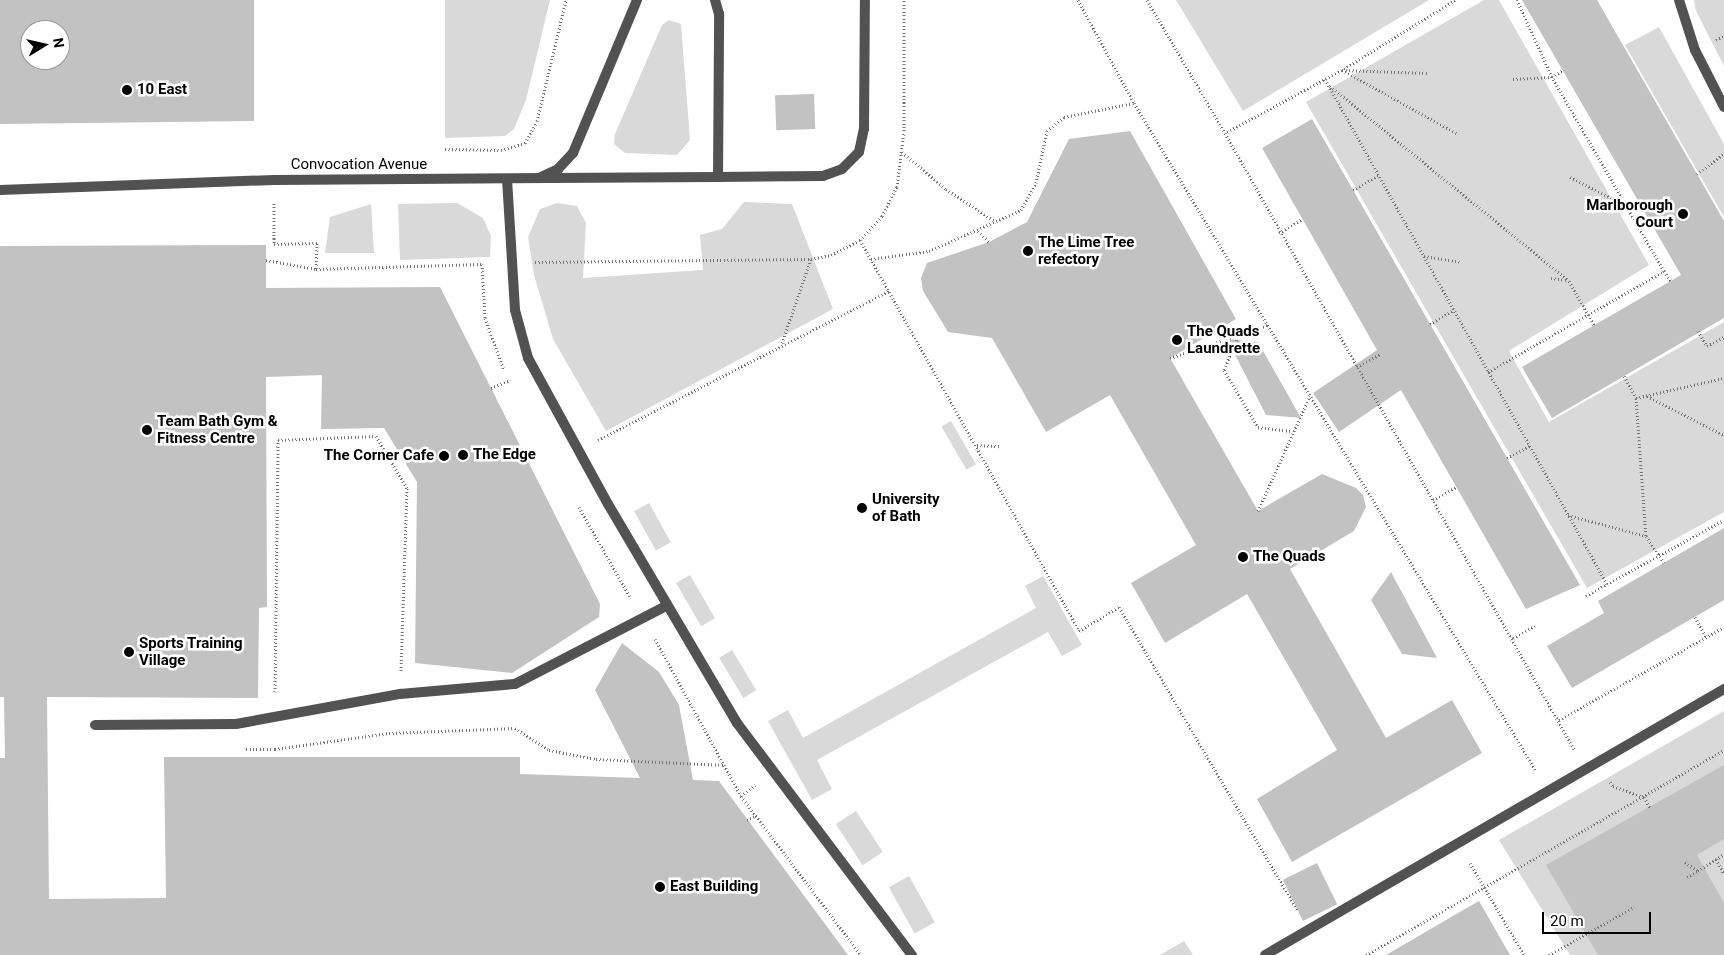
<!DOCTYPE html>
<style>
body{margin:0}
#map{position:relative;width:1724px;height:955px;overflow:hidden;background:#fff;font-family:Roboto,sans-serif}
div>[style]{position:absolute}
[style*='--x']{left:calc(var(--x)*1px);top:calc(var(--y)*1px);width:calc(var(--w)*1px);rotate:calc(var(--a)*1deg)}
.green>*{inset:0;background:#d9d9d9;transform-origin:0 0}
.building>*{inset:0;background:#c2c2c2;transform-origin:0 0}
.path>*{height:3px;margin-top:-1.5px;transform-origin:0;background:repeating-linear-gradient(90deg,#747474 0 1px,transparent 0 3.5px)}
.service>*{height:10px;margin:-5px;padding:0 5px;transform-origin:5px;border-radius:5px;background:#525252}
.minor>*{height:10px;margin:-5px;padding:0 5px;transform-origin:5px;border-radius:5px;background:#525252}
.dots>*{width:14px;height:14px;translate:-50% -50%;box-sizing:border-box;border:2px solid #fff;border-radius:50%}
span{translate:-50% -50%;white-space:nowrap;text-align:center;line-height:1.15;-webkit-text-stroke:5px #fff;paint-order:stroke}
.poi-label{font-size:15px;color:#000;font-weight:700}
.left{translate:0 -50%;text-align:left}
.right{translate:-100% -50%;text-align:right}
.street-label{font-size:15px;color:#000}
.north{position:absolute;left:20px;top:20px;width:50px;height:50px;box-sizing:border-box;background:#fff;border:1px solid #999;border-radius:50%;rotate:81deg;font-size:14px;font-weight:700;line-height:20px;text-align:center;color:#000}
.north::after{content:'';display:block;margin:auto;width:18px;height:22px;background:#000;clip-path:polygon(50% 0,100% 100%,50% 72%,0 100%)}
.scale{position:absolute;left:1542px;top:912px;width:109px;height:22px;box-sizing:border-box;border:2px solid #000;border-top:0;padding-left:6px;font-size:15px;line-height:18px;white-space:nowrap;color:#000;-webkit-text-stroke:4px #fff;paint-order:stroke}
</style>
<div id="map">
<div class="green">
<div style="clip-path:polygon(445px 0,550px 0,526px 100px,514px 129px,505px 136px,445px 138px)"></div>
<div style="clip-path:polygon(1176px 0,1429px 0,1243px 111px)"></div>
<div style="clip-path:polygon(1484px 0,1499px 0,1649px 265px,1509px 351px,1549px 422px,1724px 322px,1724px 512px,1587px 588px,1306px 102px)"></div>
<div style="clip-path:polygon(1694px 0,1724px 0,1724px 66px,1696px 11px)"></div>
<div style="clip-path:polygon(669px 20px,681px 24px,690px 140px,677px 155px,625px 153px,614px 144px,615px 134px,662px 25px)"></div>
<div style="clip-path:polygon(1659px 27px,1724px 144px,1724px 217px,1625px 45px)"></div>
<div style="clip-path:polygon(744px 202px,792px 204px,833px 309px,606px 431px,553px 339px,534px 275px,528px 237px,540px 209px,557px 203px,577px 206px,586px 223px,583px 278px,703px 270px,700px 235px,722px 229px)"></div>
<div style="clip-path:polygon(457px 203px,483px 218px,491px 236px,490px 257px,400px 260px,398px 204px)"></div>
<div style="clip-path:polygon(371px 204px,374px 253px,325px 253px,330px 217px)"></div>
<div style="left:951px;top:421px;width:50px;height:11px;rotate:60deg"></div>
<div style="left:649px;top:503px;width:45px;height:17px;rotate:61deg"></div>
<div style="left:690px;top:575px;width:50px;height:16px;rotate:60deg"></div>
<div style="clip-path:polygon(1043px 576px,1082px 645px,1062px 656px,1048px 632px,817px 760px,832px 789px,812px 800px,768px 721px,788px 710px,803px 738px,1036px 608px,1025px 586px)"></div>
<div style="left:732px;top:650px;width:47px;height:15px;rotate:59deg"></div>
<div style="clip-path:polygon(1724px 711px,1724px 955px,1570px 955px,1499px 840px)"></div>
<div style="left:856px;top:811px;width:49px;height:24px;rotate:57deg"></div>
<div style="left:909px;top:876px;width:53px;height:23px;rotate:61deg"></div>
<div style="clip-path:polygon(1184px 941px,1193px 955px,1160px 955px)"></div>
</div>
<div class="building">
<div style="clip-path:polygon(evenodd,0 0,254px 0,254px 121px,0 124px,0 0,30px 30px,60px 30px,60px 60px,30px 60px,30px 30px)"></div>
<div style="clip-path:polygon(1522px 0,1597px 0,1724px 221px,1724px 318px,1552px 418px,1522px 367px,1681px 275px)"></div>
<div style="left:814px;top:94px;width:35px;height:39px;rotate:88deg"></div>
<div style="clip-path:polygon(1312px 119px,1353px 190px,1580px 585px,1526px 609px,1401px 390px,1339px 432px,1313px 393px,1377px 350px,1262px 148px)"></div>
<div style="clip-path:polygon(1130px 131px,1236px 319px,1170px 358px,1258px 511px,1322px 474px,1356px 488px,1363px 495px,1366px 507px,1354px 531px,1290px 569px,1386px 738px,1452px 700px,1482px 753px,1292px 862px,1257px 799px,1337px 750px,1247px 594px,1165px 643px,1131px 583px,1196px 545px,1110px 395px,1046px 432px,992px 338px,948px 332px,923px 291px,921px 278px,927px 263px,989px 242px,1027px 222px,1069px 139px)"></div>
<div style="clip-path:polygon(266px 245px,266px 288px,440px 287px,600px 604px,599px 617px,512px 673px,415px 663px,417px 482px,384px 428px,321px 429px,322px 375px,266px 377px,267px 607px,259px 608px,258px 698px,47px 697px,49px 899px,166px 898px,164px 757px,520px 757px,520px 774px,640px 778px,595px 690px,622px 643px,659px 672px,679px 705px,693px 780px,719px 781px,848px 955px,0 955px,0 758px,5px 758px,4px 697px,0 697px,0 246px)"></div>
<div style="clip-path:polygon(1227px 339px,1258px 342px,1301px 418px,1266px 415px)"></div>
<div style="clip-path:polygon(1724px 528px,1724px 600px,1572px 688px,1547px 646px,1604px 613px,1598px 601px)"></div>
<div style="clip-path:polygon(1391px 572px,1437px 658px,1402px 654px,1371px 600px)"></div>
<div style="clip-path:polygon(1724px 765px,1724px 839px,1697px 855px,1724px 903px,1724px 955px,1598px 955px,1546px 865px)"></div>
<div style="left:1317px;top:863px;width:46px;height:38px;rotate:64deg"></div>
<div style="clip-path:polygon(1479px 901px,1510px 955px,1386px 955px,1446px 920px)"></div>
</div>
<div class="path">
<div style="--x:1078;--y:0;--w:117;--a:61.5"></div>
<div style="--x:1134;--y:103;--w:780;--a:58.96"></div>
<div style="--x:1147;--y:0;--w:154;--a:59.6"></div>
<div style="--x:1455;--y:0;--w:133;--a:148.2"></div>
<div style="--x:1342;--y:70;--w:133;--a:151.7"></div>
<div style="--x:1225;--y:133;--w:708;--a:60.47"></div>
<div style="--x:1716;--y:40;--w:9;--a:-27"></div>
<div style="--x:1342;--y:70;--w:132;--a:28.9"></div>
<div style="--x:1342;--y:70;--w:86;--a:2"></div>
<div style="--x:1325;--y:79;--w:578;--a:60.82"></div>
<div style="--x:1607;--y:584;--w:133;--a:-28.7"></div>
<div style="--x:1513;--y:79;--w:39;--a:-3"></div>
<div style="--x:1552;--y:77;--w:13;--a:-32"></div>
<div style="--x:1330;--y:86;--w:308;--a:39.2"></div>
<div style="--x:1569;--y:281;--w:51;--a:60.4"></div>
<div style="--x:445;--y:149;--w:56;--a:1"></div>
<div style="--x:501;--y:150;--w:25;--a:-16"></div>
<div style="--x:525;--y:143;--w:25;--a:-61"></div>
<div style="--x:537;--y:121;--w:124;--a:-76.5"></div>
<div style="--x:902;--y:152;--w:57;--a:40.1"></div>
<div style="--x:946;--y:189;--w:60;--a:33.4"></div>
<div style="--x:1697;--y:174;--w:34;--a:-37"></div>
<div style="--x:1570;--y:177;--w:62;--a:27"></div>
<div style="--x:1353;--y:190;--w:30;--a:-30"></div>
<div style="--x:274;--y:203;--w:41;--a:90"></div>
<div style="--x:274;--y:244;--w:43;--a:-1.3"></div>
<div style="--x:317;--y:243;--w:26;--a:92"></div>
<div style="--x:1630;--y:212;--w:13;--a:-29"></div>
<div style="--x:978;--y:231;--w:16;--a:45"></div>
<div style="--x:1279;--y:233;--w:27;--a:-31"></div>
<div style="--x:860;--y:240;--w:448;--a:60.7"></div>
<div style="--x:1079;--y:631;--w:47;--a:-31"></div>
<div style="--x:1119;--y:607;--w:351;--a:59.5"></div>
<div style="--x:1424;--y:256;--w:36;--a:9"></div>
<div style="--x:871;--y:259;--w:59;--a:-7.9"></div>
<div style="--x:929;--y:251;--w:101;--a:-24"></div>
<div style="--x:1021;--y:210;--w:31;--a:-61"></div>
<div style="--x:1036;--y:183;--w:53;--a:-78.1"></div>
<div style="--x:1047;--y:131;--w:22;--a:-39"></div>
<div style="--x:1064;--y:117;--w:71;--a:-11.3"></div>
<div style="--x:266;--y:260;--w:51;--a:10.2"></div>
<div style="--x:316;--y:269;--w:166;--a:-1.7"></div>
<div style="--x:482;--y:264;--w:54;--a:86.8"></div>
<div style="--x:485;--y:318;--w:55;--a:69.9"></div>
<div style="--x:535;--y:262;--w:276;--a:-0.6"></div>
<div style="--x:811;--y:259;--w:20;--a:-11"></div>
<div style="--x:831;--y:255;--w:33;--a:-27"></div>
<div style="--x:860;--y:240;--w:33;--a:-47"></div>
<div style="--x:882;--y:216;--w:33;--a:-63"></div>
<div style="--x:897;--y:187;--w:56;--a:-82.9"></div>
<div style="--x:904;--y:131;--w:131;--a:-90"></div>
<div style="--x:1664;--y:271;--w:12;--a:55"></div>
<div style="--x:1551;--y:278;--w:16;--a:7"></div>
<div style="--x:1430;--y:324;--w:27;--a:-31"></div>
<div style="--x:1698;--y:331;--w:17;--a:59"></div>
<div style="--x:1707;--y:346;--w:19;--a:-28"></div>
<div style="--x:1239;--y:333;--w:40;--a:112"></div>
<div style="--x:1224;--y:370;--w:66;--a:59.2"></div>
<div style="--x:1258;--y:427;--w:35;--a:7"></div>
<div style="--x:782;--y:343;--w:89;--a:-71"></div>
<div style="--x:1170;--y:358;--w:103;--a:-18.6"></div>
<div style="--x:1357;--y:367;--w:26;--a:-29"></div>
<div style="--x:1488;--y:372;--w:203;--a:-29.8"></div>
<div style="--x:1664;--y:271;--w:224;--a:-120"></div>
<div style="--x:1552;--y:77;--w:85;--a:-114.4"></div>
<div style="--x:1624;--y:376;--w:25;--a:61"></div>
<div style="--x:1636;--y:398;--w:138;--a:85.9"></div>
<div style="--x:1646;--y:536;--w:32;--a:56"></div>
<div style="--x:491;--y:388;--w:21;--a:-23"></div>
<div style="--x:1647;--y:396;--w:86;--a:26.9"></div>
<div style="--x:1636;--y:398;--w:90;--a:-12.8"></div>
<div style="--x:598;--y:440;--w:327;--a:-27.1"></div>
<div style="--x:977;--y:445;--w:22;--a:3"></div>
<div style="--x:1507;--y:458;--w:26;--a:-28"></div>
<div style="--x:1433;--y:500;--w:26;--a:-29"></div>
<div style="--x:579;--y:507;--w:103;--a:60.5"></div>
<div style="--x:1258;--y:511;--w:126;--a:-65.7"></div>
<div style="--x:1568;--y:515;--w:81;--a:15.1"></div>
<div style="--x:1586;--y:596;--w:24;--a:-30"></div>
<div style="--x:1695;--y:617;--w:23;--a:61"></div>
<div style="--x:1513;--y:638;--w:25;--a:-29"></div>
<div style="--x:655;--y:639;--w:179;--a:61.3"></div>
<div style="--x:741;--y:796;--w:199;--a:53"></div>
<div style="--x:275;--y:692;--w:252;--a:-89.3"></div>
<div style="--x:278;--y:440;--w:98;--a:-2.3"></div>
<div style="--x:376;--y:436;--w:61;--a:59.2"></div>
<div style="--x:407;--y:488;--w:183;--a:91.9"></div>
<div style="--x:1559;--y:720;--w:189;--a:-29.4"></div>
<div style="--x:246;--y:749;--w:29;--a:0"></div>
<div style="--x:275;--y:749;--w:115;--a:-8"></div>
<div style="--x:389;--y:733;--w:126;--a:-2.3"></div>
<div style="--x:515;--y:728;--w:40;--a:32.9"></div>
<div style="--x:549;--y:750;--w:48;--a:10.8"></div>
<div style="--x:596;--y:759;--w:128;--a:2.7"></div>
<div style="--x:1610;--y:782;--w:5;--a:53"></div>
<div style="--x:1613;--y:786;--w:33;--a:20"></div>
<div style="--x:1644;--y:797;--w:13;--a:61"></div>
<div style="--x:741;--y:796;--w:18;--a:-38"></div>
<div style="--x:747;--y:820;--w:10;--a:-24"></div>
<div style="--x:1716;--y:859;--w:17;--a:62"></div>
<div style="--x:1685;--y:862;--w:16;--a:35"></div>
<div style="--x:1698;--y:871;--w:31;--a:-33"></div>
<div style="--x:1470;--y:863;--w:107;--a:59.6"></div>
<div style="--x:1687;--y:877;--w:13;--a:-29"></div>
<div style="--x:1366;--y:955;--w:413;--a:-29.8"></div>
<div style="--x:1549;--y:955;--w:98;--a:-29.5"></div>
</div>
<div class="service">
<div style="--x:1679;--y:0;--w:52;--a:72.3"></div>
<div style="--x:1695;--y:50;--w:64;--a:63"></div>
<div style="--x:718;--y:177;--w:105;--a:-0.5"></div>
<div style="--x:823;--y:176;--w:20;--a:-20"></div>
<div style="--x:842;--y:169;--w:24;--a:-45"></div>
<div style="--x:859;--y:152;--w:24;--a:-78"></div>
<div style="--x:864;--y:129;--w:129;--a:-89.6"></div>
<div style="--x:507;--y:179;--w:131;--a:86.5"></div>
<div style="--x:515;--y:310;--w:50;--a:74.8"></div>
<div style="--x:528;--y:358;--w:166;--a:61.3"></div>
<div style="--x:608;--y:504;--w:254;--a:59.5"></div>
<div style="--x:737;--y:723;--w:291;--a:53"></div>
<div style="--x:95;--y:725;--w:141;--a:-0.4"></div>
<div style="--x:236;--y:724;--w:167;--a:-10.4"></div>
<div style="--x:400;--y:694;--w:115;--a:-5"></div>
<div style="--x:515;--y:684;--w:170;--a:-27.3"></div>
<div style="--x:1265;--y:955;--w:531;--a:-30.09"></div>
</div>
<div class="minor">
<div style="--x:541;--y:177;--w:19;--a:-25"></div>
<div style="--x:558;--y:169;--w:22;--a:-47"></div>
<div style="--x:573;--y:153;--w:166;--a:-67.3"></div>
<div style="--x:0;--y:190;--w:274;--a:-2.1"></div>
<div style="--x:274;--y:180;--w:444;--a:-0.4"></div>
<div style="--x:718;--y:177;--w:163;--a:-89.6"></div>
<div style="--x:719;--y:14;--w:15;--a:-106"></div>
</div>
<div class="dots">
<div style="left:127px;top:90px;background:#000"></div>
<div style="left:1683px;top:214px;background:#000"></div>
<div style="left:1028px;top:251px;background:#000"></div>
<div style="left:1177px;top:340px;background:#000"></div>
<div style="left:147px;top:430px;background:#000"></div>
<div style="left:463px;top:455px;background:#000"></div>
<div style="left:444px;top:456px;background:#000"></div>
<div style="left:862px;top:508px;background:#000"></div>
<div style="left:1243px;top:557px;background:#000"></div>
<div style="left:129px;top:652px;background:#000"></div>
<div style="left:660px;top:887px;background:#000"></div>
</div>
<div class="poi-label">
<span class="left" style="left:137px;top:90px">10 East</span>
<span class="right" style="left:1673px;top:214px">Marlborough<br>Court</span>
<span class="left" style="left:1038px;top:251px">The Lime Tree<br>refectory</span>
<span class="left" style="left:1187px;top:340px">The Quads<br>Laundrette</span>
<span class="left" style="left:157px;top:430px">Team Bath Gym &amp;<br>Fitness Centre</span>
<span class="left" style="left:473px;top:455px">The Edge</span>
<span class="right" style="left:434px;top:456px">The Corner Cafe</span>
<span class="left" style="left:872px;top:508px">University<br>of Bath</span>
<span class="left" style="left:1253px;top:557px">The Quads</span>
<span class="left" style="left:139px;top:652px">Sports Training<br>Village</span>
<span class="left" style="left:670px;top:887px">East Building</span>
</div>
<div class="street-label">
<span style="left:359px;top:165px">Convocation Avenue</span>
</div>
<div class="north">N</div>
<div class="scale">20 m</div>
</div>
